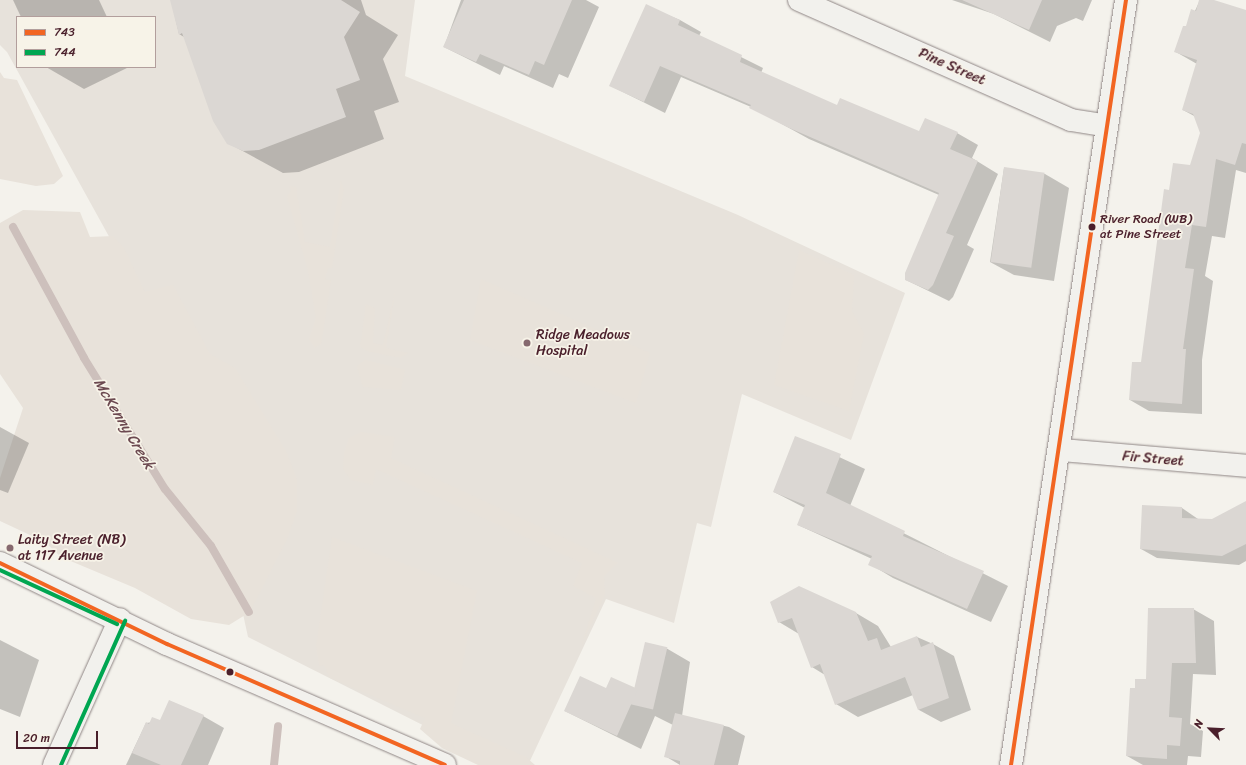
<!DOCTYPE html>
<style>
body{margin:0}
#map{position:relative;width:1246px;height:765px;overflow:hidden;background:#f4f2ec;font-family:Sriracha,sans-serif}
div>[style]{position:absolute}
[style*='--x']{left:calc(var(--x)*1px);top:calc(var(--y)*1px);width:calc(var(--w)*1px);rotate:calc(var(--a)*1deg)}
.built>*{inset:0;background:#e7e2db}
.green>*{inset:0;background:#e8e2da}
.shadow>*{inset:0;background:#0003}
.stream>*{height:8px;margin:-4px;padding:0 4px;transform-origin:4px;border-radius:4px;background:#cdc0bc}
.building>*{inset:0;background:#dbd7d3;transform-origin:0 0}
.roads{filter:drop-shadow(0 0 1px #8f8685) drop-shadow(0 0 1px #8f8685)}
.street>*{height:22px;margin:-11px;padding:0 11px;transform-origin:11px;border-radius:11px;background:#f2f1ed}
.secondary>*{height:22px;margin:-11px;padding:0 11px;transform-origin:11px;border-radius:11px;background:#f2f1ed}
.bus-1>*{height:4px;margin:-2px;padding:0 2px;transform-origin:2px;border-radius:2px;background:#f26522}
.bus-2>*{height:4px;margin:-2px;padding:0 2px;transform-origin:2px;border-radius:2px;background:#00a651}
.dots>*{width:11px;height:11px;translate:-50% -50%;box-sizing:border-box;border:2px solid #f7f3e8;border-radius:50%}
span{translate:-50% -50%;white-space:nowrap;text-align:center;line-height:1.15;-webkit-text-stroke:3.5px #f7f3e8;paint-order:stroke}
.bus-label{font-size:13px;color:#4a1f2b}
.left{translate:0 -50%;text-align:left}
.street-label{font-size:14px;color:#4a1f2b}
.poi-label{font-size:14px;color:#4a1f2b}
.water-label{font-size:15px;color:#6c4950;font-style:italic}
.legend{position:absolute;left:16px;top:16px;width:140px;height:52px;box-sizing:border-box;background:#f7f3e8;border:1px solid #b29e9c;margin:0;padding:5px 7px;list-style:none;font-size:12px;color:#4a1f2b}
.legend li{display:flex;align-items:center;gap:8px;height:20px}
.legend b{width:20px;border:1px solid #b29e9c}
.north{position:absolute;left:1190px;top:709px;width:40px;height:40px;-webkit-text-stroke:3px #f7f3e8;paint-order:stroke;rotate:294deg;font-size:11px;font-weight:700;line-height:16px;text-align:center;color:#4a1f2b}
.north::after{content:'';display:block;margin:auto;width:14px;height:18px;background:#4a1f2b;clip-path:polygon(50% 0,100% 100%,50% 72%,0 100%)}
.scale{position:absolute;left:16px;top:731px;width:82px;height:18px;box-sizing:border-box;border:2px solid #4a1f2b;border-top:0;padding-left:5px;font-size:12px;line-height:14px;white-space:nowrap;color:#4a1f2b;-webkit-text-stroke:3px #f7f3e8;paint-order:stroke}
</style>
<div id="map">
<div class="built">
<div style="clip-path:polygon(evenodd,0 0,415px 0,405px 76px,738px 215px,905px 293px,851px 440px,742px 394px,711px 527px,697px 523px,674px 623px,606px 599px,528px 765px,502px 765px,248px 637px,195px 392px,7px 52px,0 45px,0 0,17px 17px,155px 17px,155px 67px,17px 67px,17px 17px)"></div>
</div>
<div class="green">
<div style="clip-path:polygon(0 72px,4px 78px,17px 80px,63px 176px,54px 184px,36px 186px,0 179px)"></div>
<div style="clip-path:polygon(341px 181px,344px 189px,332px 268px,328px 268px,325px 279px,331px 280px,323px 333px,321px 344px,315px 348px,309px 339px,316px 318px,308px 271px,287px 196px,291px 191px,289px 186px,296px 187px,305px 242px,330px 247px)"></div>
<div style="clip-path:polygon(23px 210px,80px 212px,90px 237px,113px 236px,124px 248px,145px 292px,173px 285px,210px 354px,235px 368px,286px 451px,297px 479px,297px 511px,287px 539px,250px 612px,229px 625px,191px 619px,135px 588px,61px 557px,45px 542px,0 521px,0 478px,23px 408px,0 374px,0 223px)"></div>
<div style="clip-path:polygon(799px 250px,854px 275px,852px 311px,864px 334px,849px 411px,774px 385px)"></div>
<div style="clip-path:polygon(481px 279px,650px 353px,636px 403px,470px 340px)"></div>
<div style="clip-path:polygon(396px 287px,386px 348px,408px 353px,400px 358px,367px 351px,360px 347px,366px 304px,375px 308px,373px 343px,383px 345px)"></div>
<div style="clip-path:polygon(365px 360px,405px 370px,401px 390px,363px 387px,357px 366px)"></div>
<div style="clip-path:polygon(361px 432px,395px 437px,391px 458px,618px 563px,604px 577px,605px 595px,582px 644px,596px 598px,573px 586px,582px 563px,376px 469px,373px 485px,351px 480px,343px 469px,344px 453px,349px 438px)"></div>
<div style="clip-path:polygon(332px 537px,477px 591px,451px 723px,526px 757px,535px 765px,478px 765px,442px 748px,420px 729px,425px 718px,330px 678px,324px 665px,319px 666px,316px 647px)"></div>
</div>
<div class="shadow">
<div style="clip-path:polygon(13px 0,99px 0,107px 17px,21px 17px)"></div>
<div style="clip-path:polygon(171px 0,361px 0,366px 15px,398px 35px,383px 59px,399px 102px,374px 111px,384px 139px,299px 172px,283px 173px,228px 143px,184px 37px,179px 34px)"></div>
<div style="clip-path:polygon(461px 0,586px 0,599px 7px,568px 78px,559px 74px,553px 88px,504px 66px,500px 75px,444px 47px)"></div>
<div style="clip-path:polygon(952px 0,1092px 0,1083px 21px,1076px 18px,1057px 26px,1050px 42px,994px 14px)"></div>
<div style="clip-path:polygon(1200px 0,1246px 11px,1246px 173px,1236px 170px,1225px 238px,1212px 236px,1205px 276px,1213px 281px,1202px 360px,1202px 414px,1149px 411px,1130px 400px,1142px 363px,1170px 191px,1191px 167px,1201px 133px,1196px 117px,1183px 110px,1197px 64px,1176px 52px)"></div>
<div style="clip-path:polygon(646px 6px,680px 20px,701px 32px,699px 36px,763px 68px,761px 73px,838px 107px,919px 133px,957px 133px,978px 145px,972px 158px,998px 174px,967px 245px,974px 249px,953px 297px,949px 301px,906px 280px,939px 195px,809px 139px,751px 107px,681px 77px,665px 113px,611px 86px)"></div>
<div style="clip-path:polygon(46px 67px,129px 67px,84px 89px)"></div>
<div style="clip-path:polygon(1004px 168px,1045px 174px,1069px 188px,1054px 281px,1014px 275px,990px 262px)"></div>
<div style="clip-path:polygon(0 427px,29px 443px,8px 493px,0 490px)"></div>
<div style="clip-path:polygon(796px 437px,865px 469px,850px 506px,1008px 586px,991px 622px,893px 578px,870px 564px,872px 559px,798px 525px,805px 508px,774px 492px)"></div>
<div style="clip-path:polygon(1246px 502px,1246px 561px,1239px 565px,1157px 558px,1141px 549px,1182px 508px,1198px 519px,1212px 520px)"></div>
<div style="clip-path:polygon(771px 602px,856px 613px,878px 626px,891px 647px,917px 637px,933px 644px,954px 656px,971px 710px,941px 722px,919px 710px,913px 695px,858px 717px,836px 704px,825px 675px,812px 667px,799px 634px,779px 622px)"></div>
<div style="clip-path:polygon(1193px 609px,1214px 621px,1216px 675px,1193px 674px,1190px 724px,1203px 731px,1201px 757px,1188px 756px,1187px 765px,1143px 765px,1127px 756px,1136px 689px,1147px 681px)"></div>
<div style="clip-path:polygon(0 640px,39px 660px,20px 717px,0 709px)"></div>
<div style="clip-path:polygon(666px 648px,690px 662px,682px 716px,729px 727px,745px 736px,738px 765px,680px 765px,665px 756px,673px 725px,655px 716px,641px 749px,565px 711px,607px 689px,638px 690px)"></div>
<div style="clip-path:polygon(203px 716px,224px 728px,208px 765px,126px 765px,146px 723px)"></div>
</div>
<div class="stream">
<div style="--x:13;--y:227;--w:149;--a:61.5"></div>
<div style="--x:84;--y:358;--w:154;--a:58.3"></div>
<div style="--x:165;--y:489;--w:73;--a:51.1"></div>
<div style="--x:211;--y:546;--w:76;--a:60.1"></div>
<div style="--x:274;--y:765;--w:39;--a:-84"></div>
</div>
<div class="building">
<div style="clip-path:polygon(170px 0,341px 0,360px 12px,344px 37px,360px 80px,336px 89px,346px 117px,259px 150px,243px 151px,227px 144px,213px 121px,182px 33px,179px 35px)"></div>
<div style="clip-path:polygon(464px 0,572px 0,544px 65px,535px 61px,529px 75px,480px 54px,476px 62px,443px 47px)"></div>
<div style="clip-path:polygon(962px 0,1042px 0,1029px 30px)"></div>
<div style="clip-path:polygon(1199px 0,1214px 0,1246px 10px,1246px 144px,1242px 143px,1235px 165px,1216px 159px,1206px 227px,1192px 225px,1185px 268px,1194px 269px,1183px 349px,1186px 349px,1182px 404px,1129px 400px,1132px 362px,1141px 362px,1164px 189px,1169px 190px,1173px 163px,1190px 165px,1200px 133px,1193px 114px,1182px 110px,1197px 60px,1174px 52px,1183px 26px,1186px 26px,1191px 9px,1196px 11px)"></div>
<div style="clip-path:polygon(646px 4px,680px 20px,678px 25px,742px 55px,740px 62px,837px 105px,840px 98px,919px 131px,925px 118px,958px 132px,950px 149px,978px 161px,946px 233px,954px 236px,933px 285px,928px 290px,905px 280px,905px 273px,939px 193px,787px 127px,749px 108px,751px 105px,660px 66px,644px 102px,609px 86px)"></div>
<div style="left:1004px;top:167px;width:41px;height:96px;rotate:8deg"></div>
<div style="clip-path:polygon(795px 436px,841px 454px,826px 493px,905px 531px,903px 536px,984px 571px,967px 609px,868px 565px,872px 556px,797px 525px,805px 505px,773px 492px)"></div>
<div style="clip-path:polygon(1246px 501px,1246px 544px,1222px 556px,1140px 549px,1142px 505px,1182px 507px,1182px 518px,1212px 519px)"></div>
<div style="clip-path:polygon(799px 586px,856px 612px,868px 641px,877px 638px,881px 650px,917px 636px,921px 647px,933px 642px,949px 698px,918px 710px,905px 677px,835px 705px,820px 664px,811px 668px,792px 618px,778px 623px,770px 602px)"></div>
<div style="clip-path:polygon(1148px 608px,1194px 608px,1196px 663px,1172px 663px,1169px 717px,1182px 718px,1180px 746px,1167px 745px,1167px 759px,1126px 756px,1130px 688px,1135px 688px,1135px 679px,1146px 679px)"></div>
<div style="left:645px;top:642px;width:23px;height:64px;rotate:13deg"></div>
<div style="clip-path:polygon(580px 676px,606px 688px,611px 677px,638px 689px,617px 736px,564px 711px)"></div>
<div style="clip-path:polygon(169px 700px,204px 715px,181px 765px,161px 765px,132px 753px,146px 722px,149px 724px,152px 717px,160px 720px)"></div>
<div style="clip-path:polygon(675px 713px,724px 725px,714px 765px,680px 765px,680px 761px,664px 757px)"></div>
</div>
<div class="roads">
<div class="street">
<div style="--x:799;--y:0;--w:297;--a:23.8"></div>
<div style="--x:1071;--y:120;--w:36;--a:9"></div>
<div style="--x:1061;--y:450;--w:186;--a:4.9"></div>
</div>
<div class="secondary">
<div style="--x:0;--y:563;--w:186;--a:25.9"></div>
<div style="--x:167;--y:644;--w:303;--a:23.5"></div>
<div style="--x:54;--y:765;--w:160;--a:-65.7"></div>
<div style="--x:1011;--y:765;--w:774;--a:-81.45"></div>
</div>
</div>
<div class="bus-1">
<div style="--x:0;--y:563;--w:186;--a:25.9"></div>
<div style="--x:167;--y:644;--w:303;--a:23.5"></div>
<div style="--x:1011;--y:765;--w:774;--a:-81.45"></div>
</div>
<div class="bus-2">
<div style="--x:0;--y:570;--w:129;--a:24.8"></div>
<div style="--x:61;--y:765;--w:158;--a:-66"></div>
</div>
<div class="dots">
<div style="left:1092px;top:227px;background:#4a1f2b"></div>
<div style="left:527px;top:343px;background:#86696f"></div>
<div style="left:10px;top:548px;background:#86696f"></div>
<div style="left:230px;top:672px;background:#4a1f2b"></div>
</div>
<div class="bus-label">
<span class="left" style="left:1100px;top:227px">River Road (WB)<br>at Pine Street</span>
</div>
<div class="street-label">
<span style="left:952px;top:67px;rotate:24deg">Pine Street</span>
<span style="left:1153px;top:459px;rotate:5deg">Fir Street</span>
</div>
<div class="poi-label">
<span class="left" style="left:536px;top:343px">Ridge Meadows<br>Hospital</span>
<span class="left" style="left:18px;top:548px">Laity Street (NB)<br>at 117 Avenue</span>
</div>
<div class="water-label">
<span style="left:124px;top:424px;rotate:59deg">McKenny Creek</span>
</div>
<ul class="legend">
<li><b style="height:5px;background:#f26522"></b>743</li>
<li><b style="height:5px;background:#00a651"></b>744</li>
</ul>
<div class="north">N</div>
<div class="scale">20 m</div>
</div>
